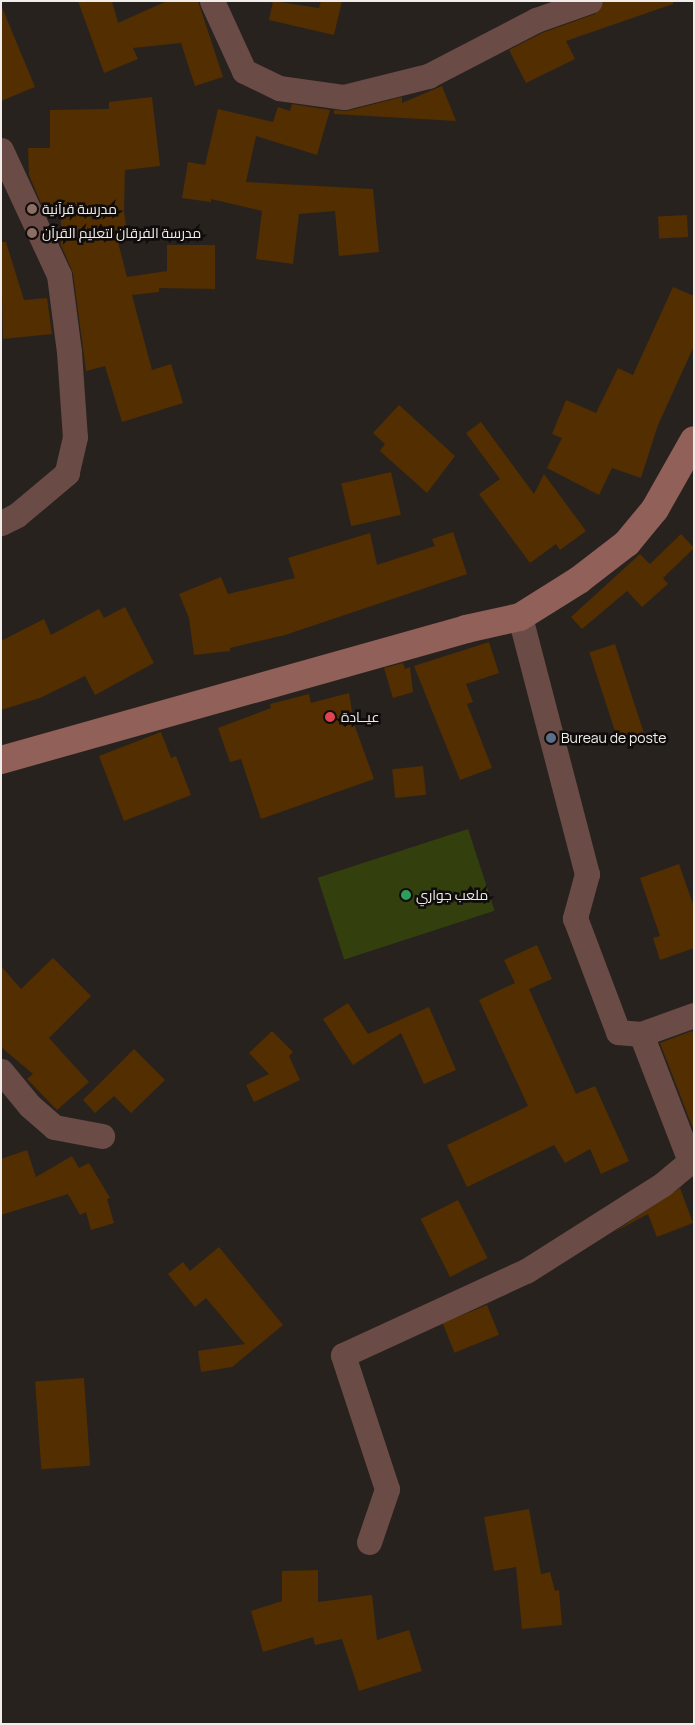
<!DOCTYPE html>
<meta charset="utf-8">
<style>
body{margin:0}
#map{position:relative;width:695px;height:1725px;overflow:hidden;background:#28221f;font-family:Manrope,Cairo,sans-serif}
div>[style]{position:absolute}
[style*='--x']{left:calc(var(--x)*1px);top:calc(var(--y)*1px);width:calc(var(--w)*1px);rotate:calc(var(--a)*1deg)}
.green>*{inset:0;background:#33400e;transform-origin:0 0}
.building>*{inset:0;background:#522e00;transform-origin:0 0}
.street>*{height:25px;margin:-12.5px;padding:0 12.5px;transform-origin:12.5px;border-radius:12.5px;background:#6a4b46}
.secondary>*{height:28px;margin:-14px;padding:0 14px;transform-origin:14px;border-radius:14px;background:#916058}
.dots>*{width:14px;height:14px;translate:-50% -50%;box-sizing:border-box;border:2px solid #0f0c0b;border-radius:50%}
span{translate:-50% -50%;white-space:nowrap;text-align:center;line-height:1.15;-webkit-text-stroke:5px #0f0c0b;paint-order:stroke}
.poi-label{font-size:14px;color:#f1edea}
.left{translate:0 -50%;text-align:left}
.frame{position:absolute;inset:0;border:2px solid #f1edea;pointer-events:none}
</style>
<div id="map">
<div class="green">
<div style="left:468px;top:829px;width:86px;height:158px;rotate:72deg"></div>
</div>
<div class="building">
<div style="clip-path:polygon(78px 1px,112px 1px,118px 23px,167px 1px,198px 1px,223px 77px,195px 86px,181px 43px,133px 48px,138px 59px,104px 73px)"></div>
<div style="clip-path:polygon(273px 1px,319px 8px,321px 1px,342px 1px,334px 35px,269px 20px)"></div>
<div style="clip-path:polygon(604px 1px,673px 1px,673px 4px,566px 41px,575px 59px,526px 83px,509px 50px,542px 33px,595px 14px)"></div>
<div style="clip-path:polygon(1px 5px,35px 87px,1px 101px)"></div>
<div style="clip-path:polygon(442px 86px,456px 121px,334px 114px,334px 110px,347px 111px,402px 97px,402px 103px)"></div>
<div style="clip-path:polygon(152px 97px,160px 166px,125px 170px,124px 211px,128px 240px,118px 242px,127px 277px,167px 271px,167px 245px,215px 245px,215px 289px,159px 288px,159px 292px,132px 295px,152px 370px,171px 364px,183px 403px,122px 422px,105px 366px,86px 371px,73px 273px,61px 245px,61px 209px,44px 210px,29px 175px,28px 148px,50px 148px,50px 110px,109px 109px,109px 102px)"></div>
<div style="clip-path:polygon(292px 104px,330px 110px,317px 155px,256px 136px,246px 182px,373px 189px,379px 252px,339px 256px,335px 211px,299px 214px,293px 264px,256px 259px,262px 211px,211px 199px,211px 202px,182px 198px,188px 162px,205px 165px,218px 109px,273px 122px,278px 107px,290px 111px)"></div>
<div style="left:687px;top:215px;width:22px;height:29px;rotate:87deg"></div>
<div style="clip-path:polygon(1px 242px,6px 242px,24px 300px,47px 298px,52px 334px,3px 339px)"></div>
<div style="clip-path:polygon(673px 287px,694px 296px,694px 346px,658px 425px,641px 478px,612px 468px,599px 495px,547px 468px,562px 438px,552px 434px,566px 400px,596px 413px,618px 368px,633px 375px)"></div>
<div style="clip-path:polygon(399px 405px,455px 456px,427px 493px,380px 451px,385px 444px,373px 433px)"></div>
<div style="clip-path:polygon(481px 422px,534px 494px,544px 474px,586px 531px,560px 550px,556px 544px,530px 563px,479px 494px,500px 479px,466px 433px)"></div>
<div style="left:391px;top:472px;width:44px;height:51px;rotate:77deg"></div>
<div style="clip-path:polygon(453px 532px,467px 574px,285px 635px,230px 648px,230px 651px,194px 655px,189px 618px,179px 594px,221px 577px,228px 594px,295px 578px,288px 558px,370px 533px,377px 565px,435px 546px,432px 539px)"></div>
<div style="clip-path:polygon(681px 534px,694px 548px,663px 578px,668px 584px,642px 607px,627px 591px,582px 629px,571px 617px,640px 554px,650px 564px)"></div>
<div style="clip-path:polygon(125px 607px,154px 663px,95px 695px,85px 676px,40px 698px,1px 710px,1px 641px,44px 619px,51px 635px,99px 609px,104px 618px)"></div>
<div style="clip-path:polygon(489px 642px,499px 673px,466px 684px,473px 702px,467px 704px,492px 768px,460px 780px,414px 666px)"></div>
<div style="left:615px;top:644px;width:99px;height:27px;rotate:72deg"></div>
<div style="clip-path:polygon(403px 663px,405px 669px,410px 667px,413px 692px,393px 698px,384px 668px)"></div>
<div style="clip-path:polygon(349px 693px,354px 724px,374px 779px,261px 819px,241px 759px,230px 762px,218px 728px,271px 708px,270px 704px,309px 694px,311px 703px)"></div>
<div style="clip-path:polygon(161px 732px,171px 758px,176px 756px,191px 795px,124px 821px,99px 756px)"></div>
<div style="left:423px;top:766px;width:29px;height:31px;rotate:84deg"></div>
<div style="clip-path:polygon(679px 864px,694px 907px,694px 948px,660px 960px,653px 938px,660px 936px,640px 878px)"></div>
<div style="clip-path:polygon(537px 945px,552px 979px,529px 989px,576px 1094px,595px 1086px,629px 1161px,601px 1174px,590px 1149px,565px 1163px,554px 1145px,467px 1187px,447px 1145px,528px 1106px,479px 1000px,515px 983px,504px 960px)"></div>
<div style="clip-path:polygon(53px 958px,91px 996px,49px 1038px,89px 1082px,57px 1110px,27px 1079px,33px 1074px,1px 1047px,1px 966px,21px 989px)"></div>
<div style="clip-path:polygon(348px 1003px,368px 1034px,429px 1007px,456px 1070px,424px 1084px,401px 1033px,353px 1065px,323px 1019px)"></div>
<div style="clip-path:polygon(272px 1031px,293px 1052px,289px 1056px,300px 1080px,254px 1102px,246px 1085px,269px 1074px,249px 1053px)"></div>
<div style="clip-path:polygon(692px 1031px,694px 1035px,694px 1131px,660px 1043px)"></div>
<div style="clip-path:polygon(134px 1049px,165px 1080px,131px 1113px,114px 1096px,95px 1113px,83px 1100px)"></div>
<div style="clip-path:polygon(27px 1150px,36px 1177px,72px 1156px,79px 1168px,89px 1163px,110px 1198px,107px 1199px,114px 1223px,91px 1230px,86px 1212px,80px 1215px,68px 1194px,1px 1215px,1px 1159px)"></div>
<div style="clip-path:polygon(680px 1188px,693px 1223px,657px 1237px,648px 1214px,614px 1232px)"></div>
<div style="left:458px;top:1200px;width:65px;height:42px;rotate:63deg"></div>
<div style="clip-path:polygon(219px 1247px,283px 1325px,232px 1367px,201px 1372px,198px 1351px,245px 1344px,206px 1298px,195px 1307px,168px 1274px,183px 1262px,190px 1271px)"></div>
<div style="left:487px;top:1305px;width:32px;height:48px;rotate:68deg"></div>
<div style="left:84px;top:1378px;width:88px;height:49px;rotate:86deg"></div>
<div style="clip-path:polygon(529px 1509px,541px 1574px,550px 1572px,555px 1591px,559px 1590px,562px 1625px,522px 1629px,516px 1567px,494px 1571px,484px 1517px)"></div>
<div style="clip-path:polygon(318px 1570px,318px 1602px,372px 1595px,377px 1640px,409px 1630px,422px 1671px,359px 1691px,342px 1639px,315px 1645px,313px 1637px,263px 1652px,251px 1611px,282px 1601px,282px 1571px)"></div>
</div>
<div class="street">
<div style="--x:212;--y:1;--w:77;--a:65.4"></div>
<div style="--x:244;--y:71;--w:39;--a:26"></div>
<div style="--x:279;--y:88;--w:66;--a:7.9"></div>
<div style="--x:344;--y:97;--w:87;--a:-14"></div>
<div style="--x:428;--y:76;--w:122;--a:-27.4"></div>
<div style="--x:536;--y:20;--w:57;--a:-19.4"></div>
<div style="--x:1;--y:150;--w:138;--a:65.1"></div>
<div style="--x:59;--y:275;--w:78;--a:82.6"></div>
<div style="--x:69;--y:352;--w:85;--a:86"></div>
<div style="--x:75;--y:437;--w:37;--a:103"></div>
<div style="--x:67;--y:473;--w:65;--a:140"></div>
<div style="--x:17;--y:515;--w:18;--a:153"></div>
<div style="--x:520;--y:617;--w:266;--a:75.4"></div>
<div style="--x:587;--y:874;--w:46;--a:105.3"></div>
<div style="--x:575;--y:918;--w:122;--a:69.3"></div>
<div style="--x:618;--y:1032;--w:23;--a:5"></div>
<div style="--x:641;--y:1034;--w:56;--a:-19.7"></div>
<div style="--x:1;--y:1071;--w:45;--a:50.4"></div>
<div style="--x:30;--y:1106;--w:32;--a:41"></div>
<div style="--x:54;--y:1127;--w:49;--a:10.6"></div>
<div style="--x:369;--y:1542;--w:56;--a:-71.2"></div>
<div style="--x:387;--y:1489;--w:141;--a:-108.2"></div>
<div style="--x:343;--y:1355;--w:201;--a:-24.7"></div>
<div style="--x:526;--y:1271;--w:162;--a:-32.4"></div>
<div style="--x:663;--y:1184;--w:35;--a:-40"></div>
<div style="--x:690;--y:1161;--w:136;--a:-111.1"></div>
</div>
<div class="secondary">
<div style="--x:1;--y:760;--w:483;--a:-15.7"></div>
<div style="--x:466;--y:629;--w:55;--a:-12.5"></div>
<div style="--x:520;--y:617;--w:70;--a:-32.1"></div>
<div style="--x:579;--y:580;--w:61;--a:-37.6"></div>
<div style="--x:627;--y:543;--w:44;--a:-50.5"></div>
<div style="--x:655;--y:509;--w:79;--a:-60.5"></div>
</div>
<div class="dots">
<div style="left:32px;top:209px;background:#8d6e63"></div>
<div style="left:32px;top:233px;background:#8d6e63"></div>
<div style="left:330px;top:717px;background:#e0444e"></div>
<div style="left:551px;top:738px;background:#5c6f8a"></div>
<div style="left:406px;top:895px;background:#2e9e5b"></div>
</div>
<div class="poi-label">
<span class="left" style="left:42px;top:209px">مدرسة قرآنية</span>
<span class="left" style="left:42px;top:233px">مدرسة الفرقان لتعليم القرآن</span>
<span class="left" style="left:341px;top:717px">عيــادة</span>
<span class="left" style="left:561px;top:738px">Bureau de poste</span>
<span class="left" style="left:416px;top:895px">ملعب جواري</span>
</div>
<div class="frame"></div>
</div>
